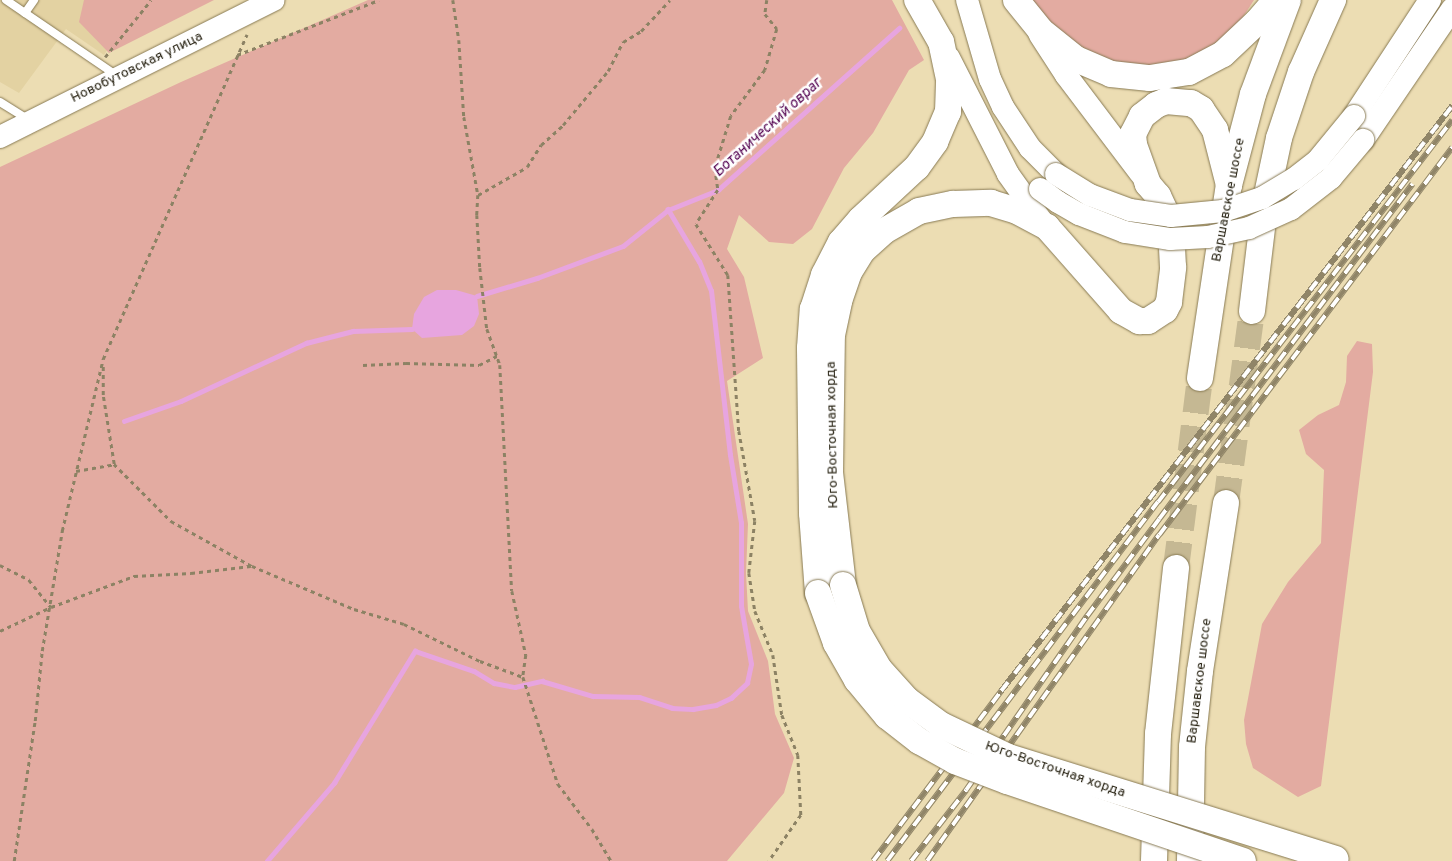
<!DOCTYPE html>
<meta charset="utf-8">
<style>
body{margin:0}
#map{position:relative;width:1452px;height:861px;overflow:hidden;background:#ecddb3;font-family:Overpass,sans-serif}
div>[style]{position:absolute}
[style*='--x']{left:calc(var(--x)*1px);top:calc(var(--y)*1px);width:calc(var(--w)*1px);rotate:calc(var(--a)*1deg)}
.built>*{inset:0;background:#e3d2a2}
.green>*{inset:0;background:#e3aba1}
.water>*{inset:0;background:#e7a5df}
.stream>*{height:4.5px;margin:-2.25px;padding:0 2.25px;transform-origin:2.25px;border-radius:2.25px;background:#e7a5df}
.primary-tunnel>*{height:26px;margin-top:-13px;transform-origin:0;background:repeating-linear-gradient(90deg,#c5b893 0 26px,transparent 0 39px)}
.path>*{height:2.5px;margin-top:-1.25px;transform-origin:0;background:repeating-linear-gradient(90deg,#8c8264 0 4px,transparent 0 8px)}
.roads{filter:drop-shadow(0 0 1px #887a54) drop-shadow(0 0 1px #887a54)}
.lane>*{height:8px;margin:-4px;padding:0 4px;transform-origin:4px;border-radius:4px;background:#fff}
.secondary>*{height:22px;margin:-11px;padding:0 11px;transform-origin:11px;border-radius:11px;background:#fff}
.primary>*{height:26px;margin:-13px;padding:0 13px;transform-origin:13px;border-radius:13px;background:#fff}
.rail>*{height:5.5px;margin-top:-2.75px;transform-origin:0;background:repeating-linear-gradient(90deg,#fff 0 11px,#908568 0 22px);box-sizing:border-box;border-block:1px solid #908568}
.bridges{filter:drop-shadow(0 0 1px #887a54) drop-shadow(0 0 1px #887a54)}
.secondary-bridge>*{height:22px;margin:-11px;padding:0 11px;transform-origin:11px;border-radius:11px;background:#fff}
.primary-bridge>*{height:26px;margin:-13px;padding:0 13px;transform-origin:13px;border-radius:13px;background:#fff}
span{translate:-50% -50%;white-space:nowrap;text-align:center;line-height:1.15;-webkit-text-stroke:5px #fff;paint-order:stroke}
.street-label{font-size:14px;color:#272212}
.water-label{font-size:15px;color:#530250;font-style:italic}
</style>
<div id="map">
<div class="built">
<div style="clip-path:polygon(0 0,139px 0,104px 55px,66px 29px,19px 93px,0 82px)"></div>
</div>
<div class="green">
<div style="clip-path:polygon(84px 0,214px 0,109px 53px,79px 22px)"></div>
<div style="clip-path:polygon(368px 0,892px 0,924px 60px,909px 70px,873px 133px,844px 168px,812px 229px,793px 244px,769px 242px,739px 215px,727px 249px,744px 277px,763px 358px,727px 381px,748px 524px,746px 573px,748px 611px,768px 661px,775px 714px,794px 758px,784px 793px,727px 861px,0 861px,0 167px,181px 82px)"></div>
<div style="clip-path:polygon(1032px 0,1254px 0,1243px 17px,1214px 46px,1175px 64px,1145px 69px,1083px 54px,1045px 18px)"></div>
<div style="clip-path:polygon(1357px 341px,1372px 344px,1373px 372px,1321px 786px,1298px 797px,1253px 768px,1246px 744px,1244px 720px,1262px 624px,1288px 582px,1321px 543px,1324px 470px,1306px 454px,1299px 430px,1318px 415px,1339px 405px,1346px 382px,1347px 356px)"></div>
</div>
<div class="water">
<div style="clip-path:polygon(437px 290px,456px 290px,477px 296px,479px 314px,474px 326px,462px 335px,422px 338px,412px 329px,414px 314px,424px 297px)"></div>
</div>
<div class="stream">
<div style="--x:477;--y:296;--w:63;--a:-16.7"></div>
<div style="--x:537;--y:278;--w:92;--a:-20.4"></div>
<div style="--x:623;--y:246;--w:58;--a:-38.7"></div>
<div style="--x:668;--y:210;--w:54;--a:-21.8"></div>
<div style="--x:718;--y:190;--w:243;--a:-41.8"></div>
<div style="--x:124;--y:421;--w:60;--a:-19.3"></div>
<div style="--x:181;--y:401;--w:138;--a:-24.9"></div>
<div style="--x:306;--y:343;--w:49;--a:-14.3"></div>
<div style="--x:353;--y:331;--w:59;--a:-1.9"></div>
<div style="--x:267;--y:861;--w:103;--a:-49.3"></div>
<div style="--x:334;--y:783;--w:155;--a:-58.5"></div>
<div style="--x:415;--y:651;--w:62;--a:18.7"></div>
<div style="--x:474;--y:671;--w:23;--a:31"></div>
<div style="--x:494;--y:683;--w:21;--a:11"></div>
<div style="--x:515;--y:687;--w:28;--a:-13"></div>
<div style="--x:542;--y:681;--w:53;--a:16.4"></div>
<div style="--x:593;--y:696;--w:46;--a:1.2"></div>
<div style="--x:639;--y:697;--w:35;--a:18"></div>
<div style="--x:672;--y:708;--w:21;--a:3"></div>
<div style="--x:693;--y:709;--w:23;--a:-10"></div>
<div style="--x:716;--y:705;--w:17;--a:-25"></div>
<div style="--x:731;--y:698;--w:22;--a:-43"></div>
<div style="--x:747;--y:683;--w:19;--a:-78"></div>
<div style="--x:751;--y:664;--w:59;--a:-99.8"></div>
<div style="--x:741;--y:606;--w:83;--a:-90"></div>
<div style="--x:741;--y:523;--w:69;--a:-99.2"></div>
<div style="--x:730;--y:455;--w:165;--a:-96.6"></div>
<div style="--x:711;--y:291;--w:31;--a:-112"></div>
<div style="--x:699;--y:262;--w:61;--a:-120.8"></div>
</div>
<div class="primary-tunnel">
<div style="--x:1226;--y:503;--w:194;--a:-82.3"></div>
<div style="--x:1176;--y:568;--w:192;--a:-82.8"></div>
</div>
<div class="path">
<div style="--x:453;--y:0;--w:40;--a:81.5"></div>
<div style="--x:459;--y:40;--w:77;--a:86.3"></div>
<div style="--x:464;--y:117;--w:79;--a:79.8"></div>
<div style="--x:478;--y:195;--w:20;--a:93"></div>
<div style="--x:477;--y:215;--w:53;--a:86.8"></div>
<div style="--x:480;--y:268;--w:61;--a:83.5"></div>
<div style="--x:487;--y:329;--w:38;--a:70"></div>
<div style="--x:500;--y:365;--w:226;--a:87"></div>
<div style="--x:512;--y:591;--w:66;--a:77.7"></div>
<div style="--x:526;--y:655;--w:22;--a:98"></div>
<div style="--x:523;--y:677;--w:113;--a:71.9"></div>
<div style="--x:558;--y:784;--w:56;--a:52.9"></div>
<div style="--x:592;--y:829;--w:37;--a:59"></div>
<div style="--x:767;--y:0;--w:14;--a:98"></div>
<div style="--x:765;--y:14;--w:19;--a:51"></div>
<div style="--x:777;--y:29;--w:43;--a:106.3"></div>
<div style="--x:765;--y:70;--w:57;--a:126.5"></div>
<div style="--x:731;--y:116;--w:54;--a:107.1"></div>
<div style="--x:715;--y:168;--w:22;--a:82"></div>
<div style="--x:718;--y:190;--w:40;--a:122.9"></div>
<div style="--x:696;--y:224;--w:60;--a:57.9"></div>
<div style="--x:728;--y:275;--w:156;--a:86"></div>
<div style="--x:739;--y:431;--w:91;--a:79.9"></div>
<div style="--x:755;--y:521;--w:52;--a:96.6"></div>
<div style="--x:749;--y:573;--w:38;--a:81"></div>
<div style="--x:755;--y:611;--w:48;--a:67.8"></div>
<div style="--x:773;--y:655;--w:61;--a:81.5"></div>
<div style="--x:782;--y:715;--w:43;--a:68.2"></div>
<div style="--x:798;--y:755;--w:60;--a:87.1"></div>
<div style="--x:801;--y:815;--w:56;--a:124.8"></div>
<div style="--x:237;--y:55;--w:152;--a:-21.2"></div>
<div style="--x:105;--y:57;--w:73;--a:-51.1"></div>
<div style="--x:478;--y:195;--w:56;--a:-29.7"></div>
<div style="--x:527;--y:167;--w:26;--a:-58"></div>
<div style="--x:541;--y:145;--w:30;--a:-42"></div>
<div style="--x:563;--y:125;--w:70;--a:-50.2"></div>
<div style="--x:608;--y:71;--w:33;--a:-63"></div>
<div style="--x:623;--y:42;--w:21;--a:-31"></div>
<div style="--x:641;--y:31;--w:42;--a:-46.9"></div>
<div style="--x:363;--y:365;--w:43;--a:-2.7"></div>
<div style="--x:406;--y:363;--w:73;--a:1.6"></div>
<div style="--x:479;--y:365;--w:20;--a:-27"></div>
<div style="--x:114;--y:464;--w:81;--a:45"></div>
<div style="--x:171;--y:521;--w:93;--a:29.1"></div>
<div style="--x:252;--y:566;--w:111;--a:22.9"></div>
<div style="--x:354;--y:609;--w:52;--a:16.7"></div>
<div style="--x:404;--y:624;--w:85;--a:26"></div>
<div style="--x:480;--y:661;--w:46;--a:20.4"></div>
<div style="--x:76;--y:471;--w:39;--a:-10"></div>
<div style="--x:114;--y:464;--w:70;--a:-99.1"></div>
<div style="--x:103;--y:395;--w:32;--a:-90"></div>
<div style="--x:0;--y:565;--w:33;--a:27"></div>
<div style="--x:29;--y:580;--w:35;--a:51"></div>
<div style="--x:0;--y:631;--w:56;--a:-25.2"></div>
<div style="--x:51;--y:607;--w:89;--a:-20.5"></div>
<div style="--x:134;--y:576;--w:57;--a:-3"></div>
<div style="--x:191;--y:573;--w:60;--a:-6.7"></div>
<div style="--x:14;--y:861;--w:142;--a:-81.5"></div>
<div style="--x:35;--y:721;--w:70;--a:-84.3"></div>
<div style="--x:42;--y:651;--w:122;--a:-80.5"></div>
<div style="--x:62;--y:531;--w:177;--a:-76.6"></div>
<div style="--x:103;--y:359;--w:355;--a:-66.1"></div>
</div>
<div class="roads">
<div class="lane">
<div style="--x:6;--y:0;--w:133;--a:34.3"></div>
<div style="--x:25;--y:13;--w:16;--a:-55"></div>
<div style="--x:0;--y:102;--w:32;--a:32"></div>
</div>
<div class="secondary">
<div style="--x:967;--y:0;--w:82;--a:73.8"></div>
<div style="--x:990;--y:79;--w:31;--a:65"></div>
<div style="--x:1003;--y:107;--w:49;--a:56.6"></div>
<div style="--x:1030;--y:148;--w:37;--a:45"></div>
<div style="--x:1040;--y:35;--w:48;--a:57"></div>
<div style="--x:1066;--y:75;--w:123;--a:52.9"></div>
<div style="--x:949;--y:58;--w:130;--a:63"></div>
<div style="--x:1008;--y:174;--w:65;--a:54.4"></div>
<div style="--x:1354;--y:116;--w:139;--a:-56.8"></div>
<div style="--x:0;--y:137;--w:306;--a:-26.6"></div>
<div style="--x:1363;--y:140;--w:158;--a:-55.8"></div>
</div>
<div class="primary">
<div style="--x:1016;--y:0;--w:38;--a:51"></div>
<div style="--x:1040;--y:30;--w:46;--a:38.9"></div>
<div style="--x:1076;--y:59;--w:38;--a:23"></div>
<div style="--x:1111;--y:74;--w:39;--a:6"></div>
<div style="--x:1150;--y:78;--w:39;--a:-9"></div>
<div style="--x:1189;--y:72;--w:38;--a:-28"></div>
<div style="--x:1223;--y:54;--w:47;--a:-43.3"></div>
<div style="--x:1257;--y:22;--w:29;--a:-49"></div>
<div style="--x:1252;--y:311;--w:108;--a:-83.1"></div>
<div style="--x:1265;--y:204;--w:67;--a:-78"></div>
<div style="--x:1279;--y:138;--w:70;--a:-71.6"></div>
<div style="--x:1301;--y:72;--w:79;--a:-66"></div>
<div style="--x:1200;--y:378;--w:195;--a:-81.5"></div>
<div style="--x:1229;--y:185;--w:94;--a:-75.2"></div>
<div style="--x:1253;--y:94;--w:100;--a:-69.6"></div>
<div style="--x:843;--y:585;--w:114;--a:-96.6"></div>
<div style="--x:830;--y:472;--w:137;--a:-89.2"></div>
<div style="--x:832;--y:335;--w:35;--a:-78"></div>
<div style="--x:839;--y:301;--w:31;--a:-71"></div>
<div style="--x:849;--y:272;--w:26;--a:-58"></div>
<div style="--x:863;--y:250;--w:28;--a:-42"></div>
<div style="--x:884;--y:231;--w:40;--a:-29.7"></div>
<div style="--x:919;--y:211;--w:35;--a:-12"></div>
<div style="--x:953;--y:204;--w:38;--a:-2"></div>
<div style="--x:991;--y:203;--w:27;--a:17"></div>
<div style="--x:1017;--y:211;--w:34;--a:28"></div>
<div style="--x:1047;--y:227;--w:112;--a:48.6"></div>
<div style="--x:1121;--y:311;--w:21;--a:29"></div>
<div style="--x:1139;--y:321;--w:9;--a:0"></div>
<div style="--x:1148;--y:321;--w:20;--a:-33"></div>
<div style="--x:1165;--y:310;--w:9;--a:-63"></div>
<div style="--x:1169;--y:302;--w:35;--a:-83"></div>
<div style="--x:1173;--y:267;--w:22;--a:-93"></div>
<div style="--x:1172;--y:245;--w:35;--a:-102"></div>
<div style="--x:1165;--y:211;--w:17;--a:-115"></div>
<div style="--x:1158;--y:196;--w:16;--a:-130"></div>
<div style="--x:1148;--y:184;--w:41;--a:-109.7"></div>
<div style="--x:1134;--y:145;--w:11;--a:-95"></div>
<div style="--x:1133;--y:134;--w:20;--a:-63"></div>
<div style="--x:1142;--y:116;--w:18;--a:-38"></div>
<div style="--x:1156;--y:105;--w:11;--a:-22"></div>
<div style="--x:1166;--y:101;--w:25;--a:5"></div>
<div style="--x:1191;--y:103;--w:12;--a:31"></div>
<div style="--x:1201;--y:109;--w:25;--a:56"></div>
<div style="--x:1215;--y:130;--w:57;--a:75.7"></div>
<div style="--x:818;--y:593;--w:80;--a:-94.3"></div>
<div style="--x:812;--y:513;--w:165;--a:-90.7"></div>
<div style="--x:810;--y:348;--w:39;--a:-86"></div>
<div style="--x:813;--y:309;--w:36;--a:-72"></div>
<div style="--x:824;--y:275;--w:37;--a:-63"></div>
<div style="--x:841;--y:242;--w:30;--a:-49"></div>
<div style="--x:861;--y:219;--w:76;--a:-42.9"></div>
<div style="--x:917;--y:167;--w:31;--a:-54"></div>
<div style="--x:935;--y:142;--w:33;--a:-67"></div>
<div style="--x:948;--y:112;--w:33;--a:-88"></div>
<div style="--x:949;--y:79;--w:38;--a:-102"></div>
<div style="--x:941;--y:42;--w:48;--a:-119.7"></div>
<div style="--x:1154;--y:861;--w:127;--a:-88.2"></div>
<div style="--x:1158;--y:734;--w:167;--a:-83.8"></div>
<div style="--x:1190;--y:861;--w:114;--a:-89"></div>
<div style="--x:1192;--y:747;--w:76;--a:-84"></div>
<div style="--x:1200;--y:671;--w:170;--a:-81.2"></div>
</div>
</div>
<div class="rail">
<div style="--x:873;--y:861;--w:213;--a:-53"></div>
<div style="--x:1001;--y:691;--w:739;--a:-52.37"></div>
<div style="--x:887;--y:861;--w:450;--a:-53"></div>
<div style="--x:1158;--y:502;--w:482;--a:-52.4"></div>
<div style="--x:911;--y:861;--w:90;--a:-52.2"></div>
<div style="--x:966;--y:790;--w:212;--a:-55.2"></div>
<div style="--x:1087;--y:616;--w:121;--a:-53.4"></div>
<div style="--x:1159;--y:519;--w:420;--a:-52.9"></div>
<div style="--x:927;--y:861;--w:400;--a:-54.6"></div>
<div style="--x:1159;--y:535;--w:486;--a:-52.9"></div>
</div>
<div class="bridges">
<div class="secondary-bridge">
<div style="--x:1056;--y:174;--w:40;--a:32"></div>
<div style="--x:1090;--y:195;--w:43;--a:20.6"></div>
<div style="--x:1130;--y:210;--w:41;--a:8.3"></div>
<div style="--x:1171;--y:216;--w:52;--a:-5.5"></div>
<div style="--x:1223;--y:211;--w:41;--a:-18.4"></div>
<div style="--x:1262;--y:198;--w:37;--a:-31"></div>
<div style="--x:1294;--y:179;--w:31;--a:-38"></div>
<div style="--x:1318;--y:160;--w:57;--a:-50.7"></div>
<div style="--x:1040;--y:189;--w:22;--a:36"></div>
<div style="--x:1058;--y:202;--w:24;--a:30"></div>
<div style="--x:1079;--y:214;--w:49;--a:21.4"></div>
<div style="--x:1125;--y:232;--w:46;--a:8.8"></div>
<div style="--x:1170;--y:239;--w:38;--a:-3"></div>
<div style="--x:1208;--y:237;--w:42;--a:-12.4"></div>
<div style="--x:1249;--y:228;--w:46;--a:-24.3"></div>
<div style="--x:1291;--y:209;--w:51;--a:-37.8"></div>
<div style="--x:1331;--y:178;--w:50;--a:-49.9"></div>
</div>
<div class="primary-bridge">
<div style="--x:843;--y:585;--w:48;--a:73.1"></div>
<div style="--x:857;--y:631;--w:44;--a:59.9"></div>
<div style="--x:879;--y:669;--w:42;--a:47.9"></div>
<div style="--x:907;--y:700;--w:42;--a:36.3"></div>
<div style="--x:941;--y:725;--w:74;--a:25.5"></div>
<div style="--x:1008;--y:757;--w:343;--a:17.3"></div>
<div style="--x:818;--y:593;--w:53;--a:70.2"></div>
<div style="--x:836;--y:643;--w:43;--a:60.4"></div>
<div style="--x:857;--y:680;--w:47;--a:50.2"></div>
<div style="--x:887;--y:716;--w:41;--a:38"></div>
<div style="--x:919;--y:741;--w:41;--a:29.1"></div>
<div style="--x:955;--y:761;--w:56;--a:21"></div>
<div style="--x:1007;--y:781;--w:249;--a:18.7"></div>
</div>
</div>
<div class="street-label">
<span style="left:137px;top:68px;rotate:-26deg">Новобутовская улица</span>
<span style="left:1229px;top:200px;rotate:-79deg">Варшавское шоссе</span>
<span style="left:833px;top:435px;rotate:-91deg">Юго-Восточная хорда</span>
<span style="left:1200px;top:681px;rotate:-83deg">Варшавское шоссе</span>
<span style="left:1055px;top:770px;rotate:19deg">Юго-Восточная хорда</span>
</div>
<div class="water-label">
<span style="left:768px;top:128px;rotate:-42deg">Ботанический овраг</span>
</div>
</div>
